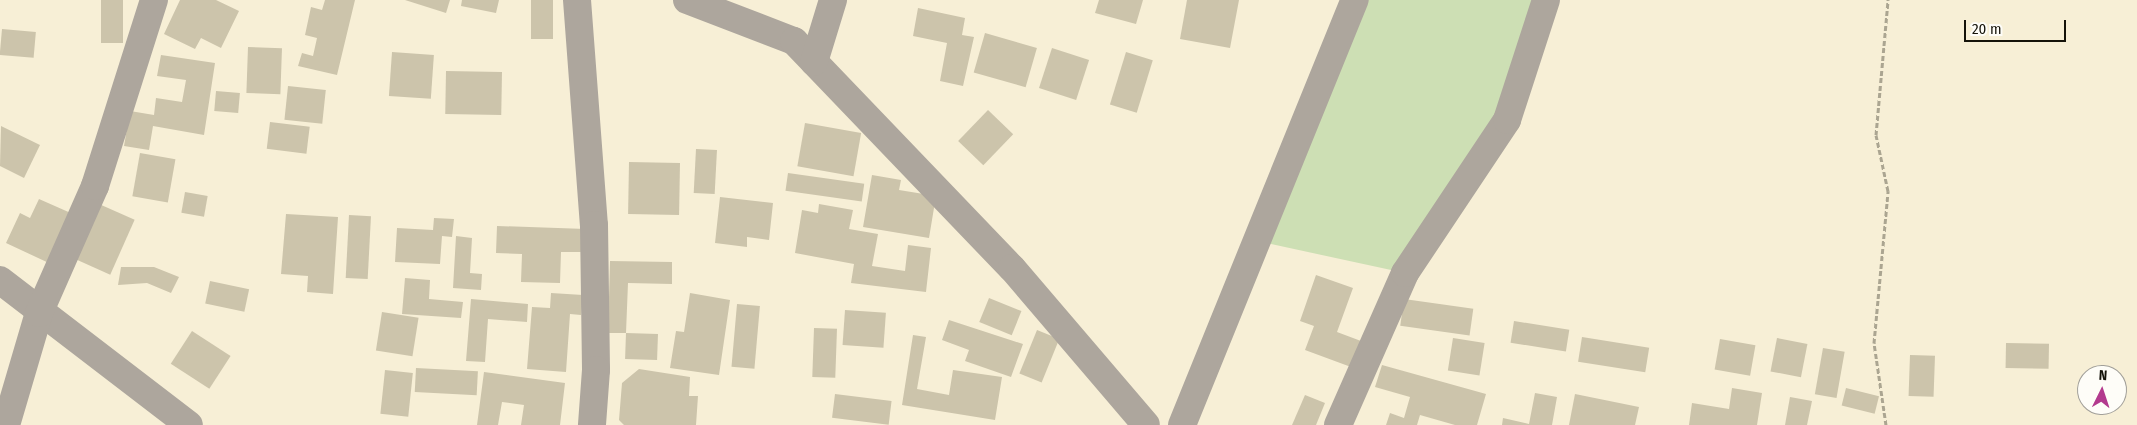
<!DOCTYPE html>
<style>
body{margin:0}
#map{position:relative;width:2137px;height:425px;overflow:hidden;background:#f7efd6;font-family:"Fira Sans Condensed",sans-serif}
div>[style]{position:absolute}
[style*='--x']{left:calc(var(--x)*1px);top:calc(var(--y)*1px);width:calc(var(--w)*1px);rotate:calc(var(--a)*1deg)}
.green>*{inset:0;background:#cddfb4}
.building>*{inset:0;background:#ccc4ab;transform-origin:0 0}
.path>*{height:3px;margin-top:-1.5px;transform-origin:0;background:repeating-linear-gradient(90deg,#aba591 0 5px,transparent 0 7.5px)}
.minor>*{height:28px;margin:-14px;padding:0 14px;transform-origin:14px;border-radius:14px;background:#ada69d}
span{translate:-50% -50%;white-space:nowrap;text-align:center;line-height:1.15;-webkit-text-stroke:4.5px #fefdf8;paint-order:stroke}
.north{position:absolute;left:2077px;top:365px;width:50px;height:50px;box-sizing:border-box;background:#fefdf8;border:1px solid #a19f99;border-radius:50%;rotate:4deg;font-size:14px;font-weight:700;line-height:20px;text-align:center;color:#15130a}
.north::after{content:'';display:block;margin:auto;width:18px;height:22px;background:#b33a8e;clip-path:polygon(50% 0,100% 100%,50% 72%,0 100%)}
.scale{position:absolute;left:1964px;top:20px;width:102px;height:22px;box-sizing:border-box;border:2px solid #15130a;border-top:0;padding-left:6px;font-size:15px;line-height:18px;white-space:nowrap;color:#15130a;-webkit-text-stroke:4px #fefdf8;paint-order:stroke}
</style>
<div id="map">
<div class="green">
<div style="clip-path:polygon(1355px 0,1546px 0,1507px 120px,1405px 273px,1257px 241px)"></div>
</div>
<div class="building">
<div style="left:101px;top:0;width:22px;height:43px"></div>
<div style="clip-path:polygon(180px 0,216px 0,239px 11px,221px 48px,201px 38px,195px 49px,164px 34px)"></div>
<div style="clip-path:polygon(325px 0,355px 0,337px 75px,298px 66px,302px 53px,313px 56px,317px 38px,305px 35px,311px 7px,322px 10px)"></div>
<div style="clip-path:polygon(405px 0,450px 0,446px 13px)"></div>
<div style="clip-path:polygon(462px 0,499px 0,496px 13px,461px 6px)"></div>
<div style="left:531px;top:0;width:22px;height:39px"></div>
<div style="clip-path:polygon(1099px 0,1143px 0,1136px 24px,1095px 13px)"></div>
<div style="clip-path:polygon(1187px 0,1239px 0,1230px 48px,1180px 39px)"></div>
<div style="clip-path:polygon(918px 8px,965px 18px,962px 35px,974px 37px,963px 86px,940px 81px,947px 43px,913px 36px)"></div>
<div style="left:2px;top:29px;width:34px;height:26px;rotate:5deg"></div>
<div style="left:985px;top:33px;width:54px;height:41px;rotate:16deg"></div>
<div style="left:248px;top:47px;width:34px;height:46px;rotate:2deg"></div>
<div style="left:1052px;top:48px;width:39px;height:42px;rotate:18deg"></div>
<div style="left:392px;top:52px;width:42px;height:44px;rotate:4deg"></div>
<div style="left:1126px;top:52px;width:28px;height:55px;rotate:17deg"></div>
<div style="clip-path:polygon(161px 55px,215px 63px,204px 135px,153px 126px,149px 150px,124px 146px,130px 111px,154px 115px,156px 98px,182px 102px,186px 80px,157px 76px)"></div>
<div style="left:446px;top:71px;width:56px;height:43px;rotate:1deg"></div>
<div style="left:288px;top:86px;width:38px;height:34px;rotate:6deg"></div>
<div style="left:216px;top:91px;width:24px;height:20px;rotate:5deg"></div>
<div style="left:988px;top:110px;width:35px;height:43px;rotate:44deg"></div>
<div style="left:270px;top:122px;width:40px;height:27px;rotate:7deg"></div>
<div style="left:805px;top:123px;width:57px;height:44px;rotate:10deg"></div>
<div style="clip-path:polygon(1px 126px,40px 145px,24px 178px,0 166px)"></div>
<div style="left:696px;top:149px;width:21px;height:44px;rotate:3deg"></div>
<div style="left:140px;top:153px;width:36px;height:44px;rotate:10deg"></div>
<div style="left:629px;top:162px;width:51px;height:52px;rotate:1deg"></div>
<div style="left:788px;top:173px;width:77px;height:18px;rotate:8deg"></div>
<div style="clip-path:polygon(872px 175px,901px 180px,899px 190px,936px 196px,929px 238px,863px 227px)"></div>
<div style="left:185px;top:192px;width:23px;height:21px;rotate:10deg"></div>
<div style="clip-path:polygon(720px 197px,773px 203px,769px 240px,747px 237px,747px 247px,715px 243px)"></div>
<div style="clip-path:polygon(39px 199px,73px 214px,51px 264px,6px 243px,20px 213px,30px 218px)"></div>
<div style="left:99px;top:204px;width:39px;height:60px;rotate:24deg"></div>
<div style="clip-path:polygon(819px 204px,853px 210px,849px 229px,878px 234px,872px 266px,905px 271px,908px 245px,931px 248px,926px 292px,851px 283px,854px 264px,795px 253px,802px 210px,818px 213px)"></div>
<div style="clip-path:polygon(286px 214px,338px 217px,333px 294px,307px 292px,308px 276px,281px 274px)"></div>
<div style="left:349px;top:215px;width:22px;height:63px;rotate:3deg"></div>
<div style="clip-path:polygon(434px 218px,454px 219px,452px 237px,442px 236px,440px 264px,395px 262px,397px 228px,433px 230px)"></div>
<div style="clip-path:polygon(497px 226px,586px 229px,586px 252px,561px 252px,560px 283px,521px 282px,522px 254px,496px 253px)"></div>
<div style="clip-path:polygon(456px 236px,472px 238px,470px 273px,482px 274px,481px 290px,453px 288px)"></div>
<div style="clip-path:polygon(610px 261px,672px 262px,672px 284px,628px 283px,626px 333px,608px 333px)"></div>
<div style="clip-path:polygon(121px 267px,154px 267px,179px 277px,171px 293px,147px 283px,118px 285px)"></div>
<div style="clip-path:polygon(1316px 275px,1353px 288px,1337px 332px,1361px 341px,1351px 367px,1305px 350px,1314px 326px,1300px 321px)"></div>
<div style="clip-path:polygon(405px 278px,430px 280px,429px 299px,463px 302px,461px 318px,402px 314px)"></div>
<div style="left:210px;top:281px;width:40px;height:23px;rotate:12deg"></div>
<div style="clip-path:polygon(551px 293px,583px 295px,581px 315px,570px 314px,566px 372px,527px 369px,532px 307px,550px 308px)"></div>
<div style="clip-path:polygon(690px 293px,730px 300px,719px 375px,670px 368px,676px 331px,684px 332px)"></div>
<div style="left:989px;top:298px;width:35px;height:26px;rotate:22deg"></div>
<div style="clip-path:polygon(471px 299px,528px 304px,527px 322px,488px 319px,485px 362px,466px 361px)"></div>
<div style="left:1404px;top:299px;width:70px;height:27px;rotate:8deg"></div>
<div style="left:737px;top:304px;width:23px;height:63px;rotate:5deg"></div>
<div style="left:845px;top:310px;width:41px;height:35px;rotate:4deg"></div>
<div style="left:382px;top:312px;width:37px;height:39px;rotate:9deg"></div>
<div style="clip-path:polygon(949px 320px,1023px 344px,1011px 377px,965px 361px,969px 350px,942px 340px)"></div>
<div style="left:1514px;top:321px;width:56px;height:22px;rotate:9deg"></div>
<div style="left:814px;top:328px;width:23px;height:49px;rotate:2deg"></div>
<div style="left:1037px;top:330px;width:24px;height:47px;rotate:22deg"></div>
<div style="left:192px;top:331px;width:46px;height:39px;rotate:33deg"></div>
<div style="left:626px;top:333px;width:32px;height:26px;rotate:2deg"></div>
<div style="clip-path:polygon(913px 335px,926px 337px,917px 389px,949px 395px,953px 370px,1002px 377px,995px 420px,902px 405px)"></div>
<div style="left:1582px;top:337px;width:68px;height:25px;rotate:9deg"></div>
<div style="left:1453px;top:338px;width:32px;height:33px;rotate:9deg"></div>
<div style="left:1777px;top:338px;width:31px;height:34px;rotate:11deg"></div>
<div style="left:1720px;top:339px;width:36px;height:31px;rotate:10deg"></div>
<div style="left:2006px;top:343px;width:43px;height:25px;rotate:1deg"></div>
<div style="left:1823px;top:348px;width:22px;height:47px;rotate:10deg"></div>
<div style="left:1910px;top:355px;width:25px;height:41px;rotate:2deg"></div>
<div style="clip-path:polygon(1382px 365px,1486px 394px,1477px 425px,1455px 425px,1420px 415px,1417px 425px,1386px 425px,1390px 413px,1404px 418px,1410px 397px,1375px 387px)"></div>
<div style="left:416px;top:368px;width:62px;height:24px;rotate:3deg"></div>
<div style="clip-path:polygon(639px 369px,690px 377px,689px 396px,698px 396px,696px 425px,624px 425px,619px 420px,622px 383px)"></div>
<div style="left:385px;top:370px;width:28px;height:44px;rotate:6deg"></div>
<div style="clip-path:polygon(484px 372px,565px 383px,560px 425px,521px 425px,524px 405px,502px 402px,498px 425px,477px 425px)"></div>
<div style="clip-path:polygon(1732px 388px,1762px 393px,1757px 425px,1689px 425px,1692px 403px,1729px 409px)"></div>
<div style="left:1846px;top:388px;width:34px;height:18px;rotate:14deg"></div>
<div style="clip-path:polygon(1535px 393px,1557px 397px,1552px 425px,1502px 425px,1503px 418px,1529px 424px)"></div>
<div style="left:835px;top:394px;width:57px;height:24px;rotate:7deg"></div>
<div style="clip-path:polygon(1575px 394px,1639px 407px,1635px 425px,1569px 425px)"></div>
<div style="clip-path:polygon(1305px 395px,1325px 403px,1316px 425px,1292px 425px)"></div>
<div style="clip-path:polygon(1790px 397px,1812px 401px,1807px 425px,1785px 425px)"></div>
</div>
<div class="path">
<div style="--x:1886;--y:425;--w:83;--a:-98.3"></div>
<div style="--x:1874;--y:343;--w:153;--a:-84.7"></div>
<div style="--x:1888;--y:191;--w:57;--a:-102.1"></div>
<div style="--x:1876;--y:135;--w:136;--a:-84.9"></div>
</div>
<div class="minor">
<div style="--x:577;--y:0;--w:226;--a:85.7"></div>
<div style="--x:594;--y:225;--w:145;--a:89.2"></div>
<div style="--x:596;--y:370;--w:55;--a:94.2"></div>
<div style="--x:687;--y:0;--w:115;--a:21"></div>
<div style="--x:794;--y:41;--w:315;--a:46.2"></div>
<div style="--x:1012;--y:268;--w:206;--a:49.5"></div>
<div style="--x:814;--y:62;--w:65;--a:-73"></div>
<div style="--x:0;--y:280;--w:238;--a:37.5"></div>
<div style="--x:6;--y:425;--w:117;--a:-73.6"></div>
<div style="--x:39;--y:313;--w:139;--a:-66.2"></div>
<div style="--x:95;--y:186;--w:195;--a:-72.4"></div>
<div style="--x:1182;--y:425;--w:459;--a:-67.9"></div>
<div style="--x:1338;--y:425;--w:166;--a:-66.2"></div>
<div style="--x:1405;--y:273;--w:184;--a:-56.3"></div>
<div style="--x:1507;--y:120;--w:126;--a:-72"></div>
</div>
<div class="north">N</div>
<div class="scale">20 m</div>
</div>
